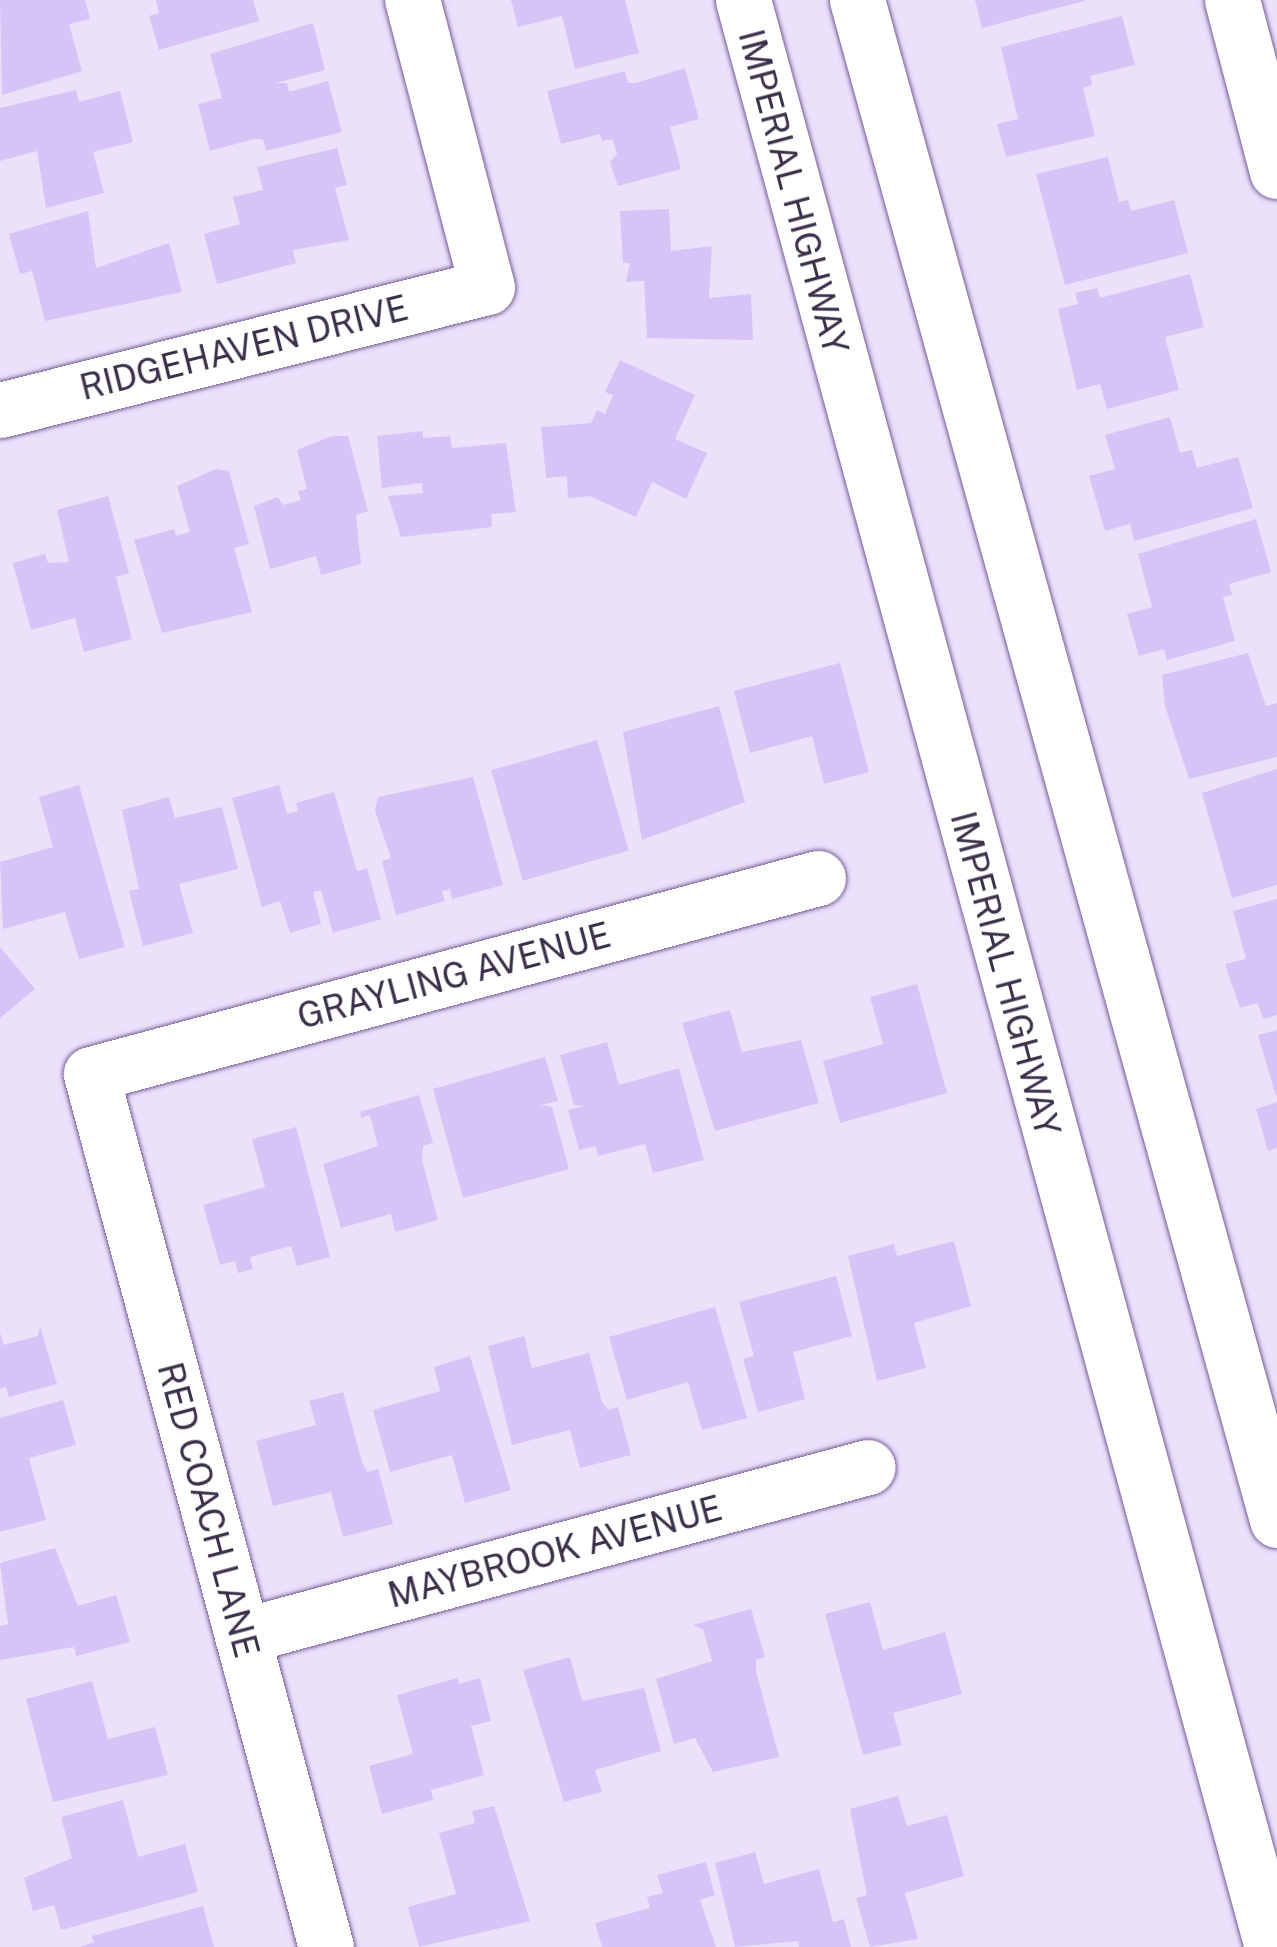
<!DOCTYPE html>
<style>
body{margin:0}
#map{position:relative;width:1277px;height:1947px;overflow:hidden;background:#ebe1fb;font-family:"Public Sans",sans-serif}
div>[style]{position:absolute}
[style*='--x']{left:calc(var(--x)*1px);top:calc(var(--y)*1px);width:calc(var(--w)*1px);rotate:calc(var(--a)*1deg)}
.building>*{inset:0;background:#d8c3f7;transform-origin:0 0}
.roads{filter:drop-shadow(0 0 2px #765d97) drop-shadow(0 0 2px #765d97)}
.minor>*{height:55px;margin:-27.5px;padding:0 27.5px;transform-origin:27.5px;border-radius:27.5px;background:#fff}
.major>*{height:55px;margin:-27.5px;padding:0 27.5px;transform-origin:27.5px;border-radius:27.5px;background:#fff}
span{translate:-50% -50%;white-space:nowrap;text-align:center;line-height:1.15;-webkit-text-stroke:8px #fff;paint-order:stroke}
.street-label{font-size:35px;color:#3b304a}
</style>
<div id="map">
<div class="building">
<div style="clip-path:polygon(0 0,85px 0,90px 19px,69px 24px,82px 71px,2px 95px)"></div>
<div style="clip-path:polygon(156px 0,253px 0,259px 21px,159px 50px,149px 16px,159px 13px)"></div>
<div style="clip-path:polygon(511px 0,625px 0,639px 53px,575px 69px,562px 16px,518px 27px)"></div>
<div style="clip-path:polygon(975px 0,1084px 0,1084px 1px,982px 28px)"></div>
<div style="clip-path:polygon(1122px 16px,1135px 65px,1090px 76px,1092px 85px,1083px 88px,1095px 136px,1006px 157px,997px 124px,1018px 119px,1001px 47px)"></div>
<div style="clip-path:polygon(313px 23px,325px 70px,276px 83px,287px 83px,289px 92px,328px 81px,342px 132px,266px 151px,263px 139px,254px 139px,210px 151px,198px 104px,222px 98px,210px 54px)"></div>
<div style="clip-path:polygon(685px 68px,699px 119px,670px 127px,681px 169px,618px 186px,610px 162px,617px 154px,613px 139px,602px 141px,600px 134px,561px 144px,547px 91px,625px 71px,628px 83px,636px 83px)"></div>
<div style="clip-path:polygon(76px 90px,79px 102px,120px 91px,133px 142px,93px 152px,104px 193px,46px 208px,37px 151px,0 161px,0 108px)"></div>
<div style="clip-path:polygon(337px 148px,347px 185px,335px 188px,349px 240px,293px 250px,296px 263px,217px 284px,204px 234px,240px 224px,233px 197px,263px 190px,257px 167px)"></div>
<div style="clip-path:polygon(1108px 157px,1119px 202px,1128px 200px,1131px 211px,1174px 200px,1188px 253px,1065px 285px,1036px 174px)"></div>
<div style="clip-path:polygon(669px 209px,671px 251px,712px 246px,709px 298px,751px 294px,753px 340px,647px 338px,644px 281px,626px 282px,630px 263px,623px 263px,620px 211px)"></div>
<div style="clip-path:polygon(88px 211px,96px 268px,169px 243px,182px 292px,45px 321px,32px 271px,20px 274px,9px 234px)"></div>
<div style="clip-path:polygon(1190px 274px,1204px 327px,1165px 337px,1179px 390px,1107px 409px,1100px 384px,1077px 390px,1058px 309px,1078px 304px,1075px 293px,1097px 288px,1100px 298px)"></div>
<div style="clip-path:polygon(620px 360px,695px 395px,675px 439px,707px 453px,686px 499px,652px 482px,636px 517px,590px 496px,568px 498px,567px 476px,546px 478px,541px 427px,591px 423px,597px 410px,605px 414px,613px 395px,605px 392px)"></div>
<div style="clip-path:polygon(1170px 417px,1180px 453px,1192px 450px,1197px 468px,1238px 457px,1253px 508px,1134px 541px,1130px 524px,1105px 531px,1089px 476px,1115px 469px,1105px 435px)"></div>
<div style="clip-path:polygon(423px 431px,423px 438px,450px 436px,452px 448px,506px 443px,516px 512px,491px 514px,492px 527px,401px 537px,388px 496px,423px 493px,422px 483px,382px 488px,377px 436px)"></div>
<div style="clip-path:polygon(332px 436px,348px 436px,368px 511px,356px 515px,361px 564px,321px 575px,316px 556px,270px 569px,254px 506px,278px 497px,283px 505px,301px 500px,298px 491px,307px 489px,297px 450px)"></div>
<div style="clip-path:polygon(216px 469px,229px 471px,249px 544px,234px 548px,252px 612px,162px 633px,134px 540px,174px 529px,176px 536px,190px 532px,177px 486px)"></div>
<div style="clip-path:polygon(108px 496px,129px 573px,116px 577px,132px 639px,84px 652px,75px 618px,31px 630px,13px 563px,45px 554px,48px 563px,69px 562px,57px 510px)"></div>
<div style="clip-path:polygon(1256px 519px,1271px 572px,1229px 584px,1232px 595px,1223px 597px,1235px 641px,1167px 660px,1164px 649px,1139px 656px,1127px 614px,1152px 607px,1138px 554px)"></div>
<div style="clip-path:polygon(1248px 653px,1266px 706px,1277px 703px,1277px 757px,1189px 779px,1165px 706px,1162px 675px)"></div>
<div style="clip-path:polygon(840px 663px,869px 772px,824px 784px,812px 736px,750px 753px,734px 691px)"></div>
<div style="clip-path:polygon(719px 706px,745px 802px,642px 840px,623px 732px)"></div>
<div style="left:597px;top:740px;width:115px;height:110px;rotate:74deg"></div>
<div style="clip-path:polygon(1277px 769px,1277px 885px,1232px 898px,1202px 793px)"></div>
<div style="clip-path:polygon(473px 777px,503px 885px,452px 899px,450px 889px,442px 891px,445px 901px,396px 915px,382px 861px,391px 858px,375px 811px,378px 797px)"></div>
<div style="clip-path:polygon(79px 785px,125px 947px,79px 959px,65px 912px,3px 929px,0 862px,53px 847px,39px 797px)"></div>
<div style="clip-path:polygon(279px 785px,287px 814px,298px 811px,296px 803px,334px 792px,357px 871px,367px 868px,381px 919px,333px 933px,321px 890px,313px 892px,321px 924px,290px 933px,280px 901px,262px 907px,232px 798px)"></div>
<div style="clip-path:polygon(169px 797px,175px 818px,222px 807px,238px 869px,179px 884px,193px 933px,143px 946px,129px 891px,139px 889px,122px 810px)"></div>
<div style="clip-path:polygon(1277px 899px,1277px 1015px,1263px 1019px,1258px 1003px,1240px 1008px,1225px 964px,1246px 959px,1233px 911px)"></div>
<div style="clip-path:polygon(0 947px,35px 989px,0 1018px)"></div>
<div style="clip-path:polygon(917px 984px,947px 1093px,840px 1123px,823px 1061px,883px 1044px,870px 997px)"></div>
<div style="clip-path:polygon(730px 1010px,742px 1052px,801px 1040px,819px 1103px,715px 1131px,682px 1023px)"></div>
<div style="clip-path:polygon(1277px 1030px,1277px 1095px,1276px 1096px,1258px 1035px)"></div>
<div style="clip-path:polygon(607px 1042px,619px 1085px,679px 1068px,704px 1160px,653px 1173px,645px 1144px,598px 1156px,596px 1146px,579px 1150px,568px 1110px,585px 1106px,574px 1105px,560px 1055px)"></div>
<div style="clip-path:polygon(545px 1057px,558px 1101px,541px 1105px,552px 1107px,569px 1169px,463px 1198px,433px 1089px)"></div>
<div style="clip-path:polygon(419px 1095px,433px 1143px,423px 1146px,422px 1160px,438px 1220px,395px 1232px,391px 1214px,341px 1228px,323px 1164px,378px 1146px,370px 1115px,361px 1118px,360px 1112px)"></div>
<div style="clip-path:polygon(1277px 1102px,1277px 1148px,1268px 1151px,1256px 1109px)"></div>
<div style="clip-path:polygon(296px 1127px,330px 1257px,297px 1266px,291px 1246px,250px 1257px,253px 1269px,238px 1273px,235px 1261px,220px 1265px,203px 1205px,265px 1187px,252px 1139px)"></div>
<div style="clip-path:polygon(954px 1241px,971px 1306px,914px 1323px,926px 1368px,877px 1381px,848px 1256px,894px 1244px,897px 1256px)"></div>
<div style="clip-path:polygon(836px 1276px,852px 1336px,793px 1352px,805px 1399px,758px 1412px,743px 1359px,754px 1356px,739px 1302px)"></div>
<div style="clip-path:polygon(715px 1307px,747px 1418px,702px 1430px,688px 1382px,627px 1400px,609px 1337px)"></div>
<div style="clip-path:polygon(40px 1326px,57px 1384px,9px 1397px,6px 1387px,0 1389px,0 1333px,4px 1345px,38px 1336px)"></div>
<div style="clip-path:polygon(524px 1336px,532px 1368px,589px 1353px,602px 1402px,608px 1410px,618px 1407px,631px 1455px,580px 1468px,570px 1430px,512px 1445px,488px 1346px)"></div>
<div style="clip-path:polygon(470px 1356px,511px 1490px,465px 1503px,452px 1455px,390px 1472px,373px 1410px,440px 1391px,434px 1367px)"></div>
<div style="clip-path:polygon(343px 1392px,362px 1462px,367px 1472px,378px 1469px,393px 1524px,343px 1537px,331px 1492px,273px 1506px,256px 1441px,316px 1425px,309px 1401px)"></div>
<div style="clip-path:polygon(63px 1400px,76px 1445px,29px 1458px,46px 1520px,0 1532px,0 1418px)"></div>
<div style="clip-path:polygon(55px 1548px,78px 1606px,116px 1595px,130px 1642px,76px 1656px,74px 1647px,0 1660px,0 1626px,8px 1624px,0 1563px)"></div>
<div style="clip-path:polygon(870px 1602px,883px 1650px,945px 1632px,962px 1694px,893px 1713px,902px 1745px,863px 1755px,825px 1614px)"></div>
<div style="clip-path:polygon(751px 1609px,765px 1657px,756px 1660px,756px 1671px,779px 1757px,713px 1772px,695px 1738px,674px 1744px,656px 1679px,712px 1661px,703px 1629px,693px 1625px)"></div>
<div style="clip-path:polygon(570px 1657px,582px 1701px,644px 1688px,661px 1751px,595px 1770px,602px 1792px,564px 1802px,523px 1670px)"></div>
<div style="clip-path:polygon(457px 1678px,459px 1684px,480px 1678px,491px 1721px,471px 1726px,484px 1775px,431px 1790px,433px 1800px,382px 1814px,369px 1766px,413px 1754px,397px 1695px)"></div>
<div style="clip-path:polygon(92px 1681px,108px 1739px,155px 1727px,168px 1775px,53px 1802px,26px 1699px)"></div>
<div style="clip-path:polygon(898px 1796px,907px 1826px,947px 1815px,964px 1876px,905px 1893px,918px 1939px,870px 1947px,856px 1898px,867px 1895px,850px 1809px)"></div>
<div style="clip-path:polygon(123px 1800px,138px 1857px,185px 1844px,198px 1892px,61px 1930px,54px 1905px,33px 1911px,24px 1878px,72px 1858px,61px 1817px)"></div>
<div style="clip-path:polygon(494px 1806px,530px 1921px,419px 1947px,408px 1907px,456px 1894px,439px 1833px,475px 1823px,472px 1811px)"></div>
<div style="clip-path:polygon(755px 1852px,764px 1884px,819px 1869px,833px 1922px,844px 1919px,851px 1947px,799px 1947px,798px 1941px,735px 1947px,715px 1863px)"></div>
<div style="clip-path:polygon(706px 1862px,715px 1895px,700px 1900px,716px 1947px,602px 1947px,595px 1923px,650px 1908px,647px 1897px,663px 1893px,657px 1875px)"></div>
<div style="clip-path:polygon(203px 1906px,214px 1947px,80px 1947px,94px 1942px,92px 1936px)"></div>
</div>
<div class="roads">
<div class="minor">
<div style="--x:1232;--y:0;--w:177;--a:75.3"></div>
<div style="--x:0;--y:410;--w:502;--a:-14.17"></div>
<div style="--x:487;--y:287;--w:297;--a:-104.6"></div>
<div style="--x:242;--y:1636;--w:648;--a:-15.11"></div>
<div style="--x:326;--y:1947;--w:904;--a:-105.07"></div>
<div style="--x:91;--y:1074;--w:753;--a:-15.09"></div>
</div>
<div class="major">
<div style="--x:743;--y:0;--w:2018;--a:74.8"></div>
<div style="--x:857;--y:0;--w:1577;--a:74.55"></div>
</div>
</div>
<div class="street-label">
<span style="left:793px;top:192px;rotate:75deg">IMPERIAL HIGHWAY</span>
<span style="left:244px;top:348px;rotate:-14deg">RIDGEHAVEN DRIVE</span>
<span style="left:1005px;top:974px;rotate:75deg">IMPERIAL HIGHWAY</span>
<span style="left:454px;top:976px;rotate:-15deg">GRAYLING AVENUE</span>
<span style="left:208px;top:1510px;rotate:75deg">RED COACH LANE</span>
<span style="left:555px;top:1552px;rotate:-15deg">MAYBROOK AVENUE</span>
</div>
</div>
